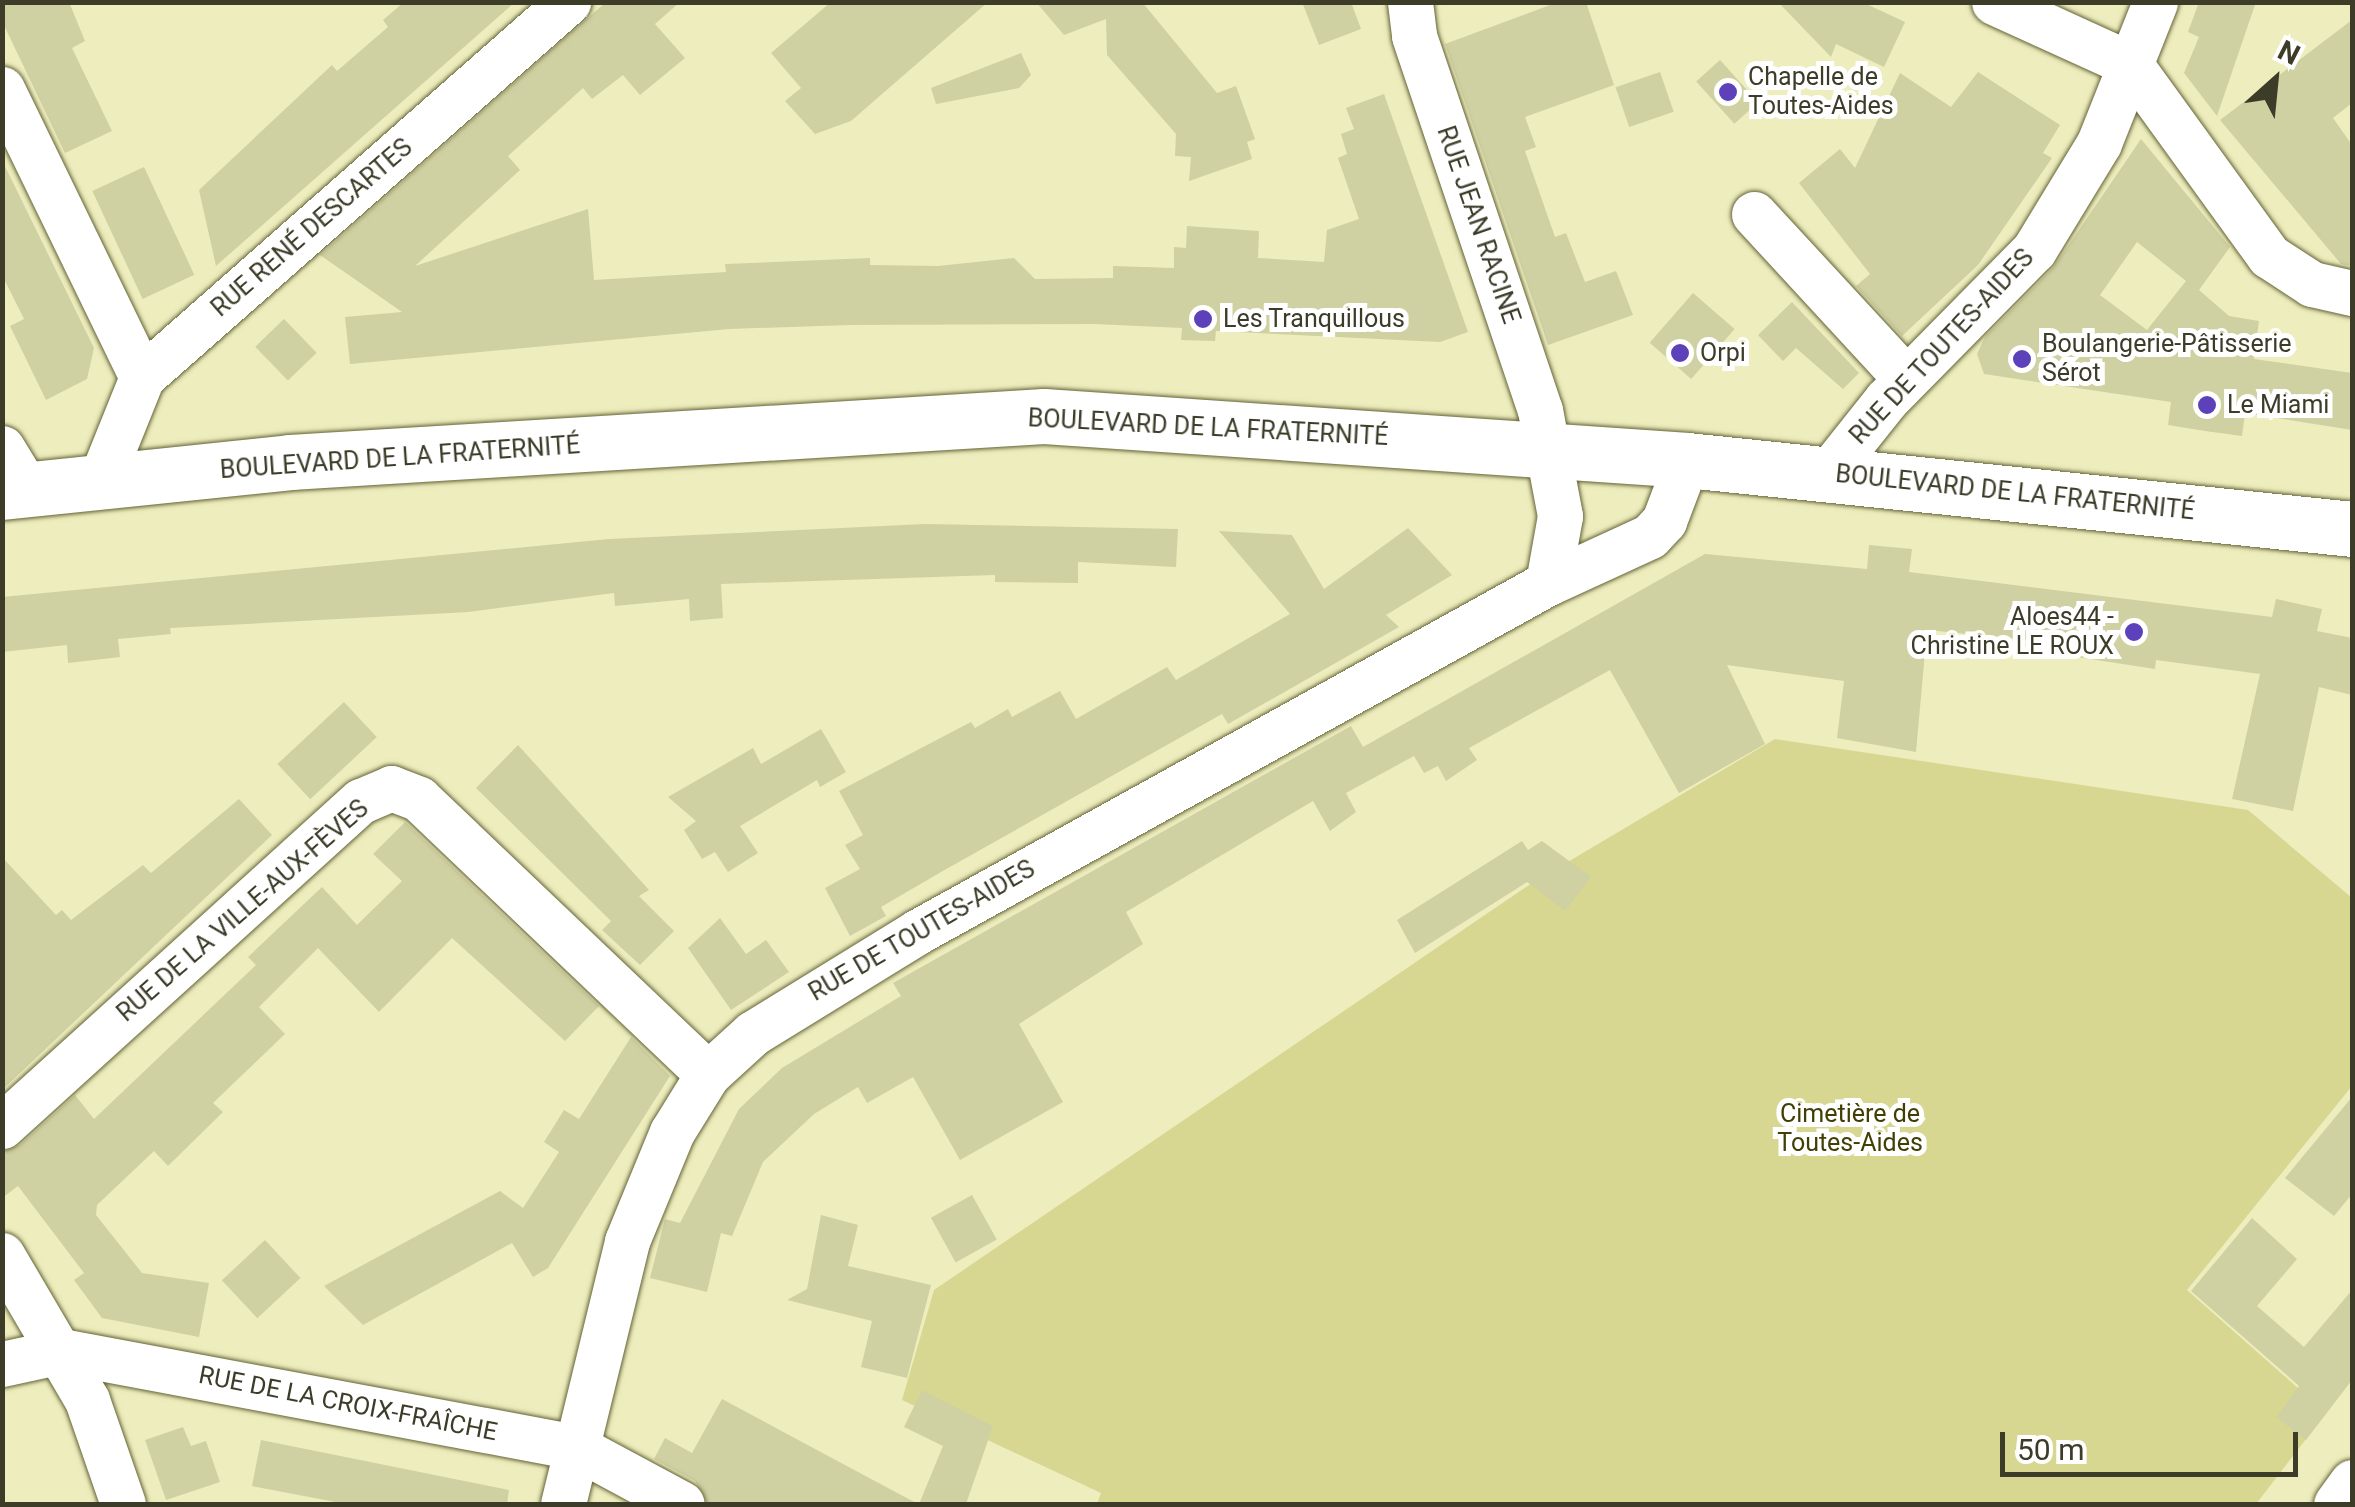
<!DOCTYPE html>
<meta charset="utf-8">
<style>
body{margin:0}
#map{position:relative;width:2355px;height:1507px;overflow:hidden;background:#ededbd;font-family:Roboto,sans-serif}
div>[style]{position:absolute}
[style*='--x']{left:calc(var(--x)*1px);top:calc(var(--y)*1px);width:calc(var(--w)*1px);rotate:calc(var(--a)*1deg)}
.green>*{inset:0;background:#d7d792}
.building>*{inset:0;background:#d0d1a2;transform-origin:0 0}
.roads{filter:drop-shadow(0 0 2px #636337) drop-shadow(0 0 2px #636337)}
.minor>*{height:45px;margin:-22.5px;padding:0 22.5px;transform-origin:22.5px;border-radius:22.5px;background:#fff}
.major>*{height:55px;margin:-27.5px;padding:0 27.5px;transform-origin:27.5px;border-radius:27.5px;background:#fff}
.dots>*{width:28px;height:28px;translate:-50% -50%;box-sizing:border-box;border:5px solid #fff;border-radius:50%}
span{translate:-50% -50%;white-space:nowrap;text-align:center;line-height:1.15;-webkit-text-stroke:10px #fff;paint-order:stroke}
.poi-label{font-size:25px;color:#3c3c29}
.left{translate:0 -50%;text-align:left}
.right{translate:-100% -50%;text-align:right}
.street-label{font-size:25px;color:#3c3c29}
.park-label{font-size:25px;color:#413f03}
.frame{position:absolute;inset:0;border:5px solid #3c3c29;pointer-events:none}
.north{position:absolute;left:2225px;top:30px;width:100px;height:100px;-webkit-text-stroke:8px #fff;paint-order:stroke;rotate:27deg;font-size:28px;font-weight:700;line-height:40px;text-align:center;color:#3c3c29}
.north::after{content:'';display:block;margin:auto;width:35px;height:45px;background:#3c3c29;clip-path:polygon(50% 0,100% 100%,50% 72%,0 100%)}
.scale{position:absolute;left:2000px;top:1432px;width:298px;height:45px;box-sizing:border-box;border:5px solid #3c3c29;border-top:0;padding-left:12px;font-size:30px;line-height:35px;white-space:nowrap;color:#3c3c29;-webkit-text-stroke:8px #fff;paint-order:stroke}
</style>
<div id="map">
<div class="green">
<div style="clip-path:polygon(1775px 739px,2248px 810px,2352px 898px,2352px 1086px,2187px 1290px,2326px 1413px,2256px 1504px,1097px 1504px,1101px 1493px,902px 1400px,934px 1290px,1529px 885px)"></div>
</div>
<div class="building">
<div style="clip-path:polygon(2px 2px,69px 2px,85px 41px,72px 48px,112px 131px,65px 153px,2px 21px)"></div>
<div style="clip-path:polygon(404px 2px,515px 2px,216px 266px,199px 190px,332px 65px,337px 71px,388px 27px,383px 20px)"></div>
<div style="clip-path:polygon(606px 2px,680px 2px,655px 24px,685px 58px,640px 95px,623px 75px,592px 99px,583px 88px,508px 156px,520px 170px,415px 266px,588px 209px,594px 280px,726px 272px,725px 264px,870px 258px,870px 265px,938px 266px,1014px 258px,1035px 279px,1113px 278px,1113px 266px,1174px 268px,1174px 247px,1186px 248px,1187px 226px,1259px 231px,1258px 258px,1324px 262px,1327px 230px,1359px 219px,1338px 158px,1347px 154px,1341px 134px,1354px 129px,1346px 108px,1384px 94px,1468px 332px,1440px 342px,1216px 331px,1215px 341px,1181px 340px,1182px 328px,1095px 324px,850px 325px,729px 329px,350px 364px,345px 317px,402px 312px,320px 255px)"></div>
<div style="clip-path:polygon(831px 2px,988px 2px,851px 121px,815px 134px,785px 101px,801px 88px,771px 53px)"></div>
<div style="clip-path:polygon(1036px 2px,1142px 2px,1217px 93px,1236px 86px,1255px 139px,1247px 142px,1252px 159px,1189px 181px,1191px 157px,1175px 156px,1176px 134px,1107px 55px,1106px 19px,1064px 35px)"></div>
<div style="clip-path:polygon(1302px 2px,1351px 2px,1361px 29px,1319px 45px)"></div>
<div style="clip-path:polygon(1558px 2px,1586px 2px,1614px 85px,1525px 117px,1536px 147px,1525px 151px,1555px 237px,1566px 233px,1585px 282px,1616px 271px,1633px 315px,1548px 345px,1445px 44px)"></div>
<div style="clip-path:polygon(1778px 2px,1862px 2px,1905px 22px,1884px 67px,1836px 44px,1831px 57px)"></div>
<div style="clip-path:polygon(2199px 2px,2256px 2px,2217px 116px,2184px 73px,2199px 37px,2188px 32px)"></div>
<div style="clip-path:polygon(2352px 20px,2352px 103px,2333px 118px,2352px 145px,2352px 266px,2341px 264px,2220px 120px)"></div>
<div style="clip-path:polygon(1021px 53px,1031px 75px,1019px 88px,936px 104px,931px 88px)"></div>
<div style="left:1720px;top:60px;width:57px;height:32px;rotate:48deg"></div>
<div style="left:1660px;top:72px;width:42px;height:47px;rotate:71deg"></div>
<div style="clip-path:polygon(1978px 72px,2060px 125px,2043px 153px,2052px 158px,1978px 265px,1902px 336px,1856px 286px,1870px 274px,1799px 183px,1840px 149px,1855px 168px,1900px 73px,1951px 107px)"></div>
<div style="clip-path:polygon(evenodd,2141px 139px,2230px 247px,2199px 290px,2229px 316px,2259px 321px,2254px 359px,2352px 373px,2352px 430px,2245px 413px,2242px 436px,2205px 431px,2168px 425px,2171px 402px,1984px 374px,1977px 354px,1985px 337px,2053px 268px,2141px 139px,2137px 242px,2186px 281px,2147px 330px,2100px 295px,2137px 242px)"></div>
<div style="clip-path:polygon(2px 160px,94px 348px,87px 379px,46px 400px,10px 326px,24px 319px,2px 275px)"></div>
<div style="left:144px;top:167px;width:119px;height:57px;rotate:65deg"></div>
<div style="left:1693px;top:293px;width:55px;height:66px;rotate:41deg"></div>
<div style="clip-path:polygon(1792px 302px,1859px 373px,1843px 389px,1796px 348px,1783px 361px,1758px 335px)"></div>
<div style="left:284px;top:319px;width:47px;height:40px;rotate:46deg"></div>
<div style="clip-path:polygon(925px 524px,1178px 529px,1176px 567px,1078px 562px,1078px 583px,995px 582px,995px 575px,721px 584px,723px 618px,690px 621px,689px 599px,615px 606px,614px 593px,468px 612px,170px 628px,171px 634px,118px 639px,120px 657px,68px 663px,67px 645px,2px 652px,2px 597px,609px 539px)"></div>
<div style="clip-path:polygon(1408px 528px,1452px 575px,1386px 615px,1399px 627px,1228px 724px,1222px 714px,941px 872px,881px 907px,886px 916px,850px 936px,825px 888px,860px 869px,845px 845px,863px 835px,839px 791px,971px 722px,975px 728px,1008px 709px,1012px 717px,1060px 691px,1076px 719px,1167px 667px,1176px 680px,1290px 614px,1219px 531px,1292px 535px,1324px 589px)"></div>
<div style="clip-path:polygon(1869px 545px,1912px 549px,1909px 572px,2272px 617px,2276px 599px,2322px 609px,2317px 631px,2352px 638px,2352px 695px,2319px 687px,2293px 811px,2232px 799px,2260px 674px,2156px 660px,2155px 669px,2051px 653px,2053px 642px,1927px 630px,1916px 752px,1837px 738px,1844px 681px,1727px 665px,1765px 744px,1679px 793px,1610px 670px,1469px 748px,1477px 760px,1446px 781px,1438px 766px,1424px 773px,1414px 756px,1346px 793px,1356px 812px,1330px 831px,1313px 801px,1126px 912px,1143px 944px,1019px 1024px,1063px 1102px,960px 1160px,913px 1077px,867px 1103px,858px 1087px,814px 1114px,763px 1162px,732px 1236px,721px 1233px,707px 1292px,650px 1278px,665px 1219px,680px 1223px,739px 1109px,782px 1068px,901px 996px,893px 983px,1351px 726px,1363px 747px,1705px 554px,1867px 569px)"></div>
<div style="left:344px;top:702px;width:48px;height:91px;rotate:47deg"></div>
<div style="clip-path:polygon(821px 729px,846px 772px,820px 787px,817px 780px,740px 826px,758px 853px,728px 872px,715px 852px,702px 859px,684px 830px,696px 821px,668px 797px,753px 748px,761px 764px)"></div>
<div style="clip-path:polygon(518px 745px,649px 890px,639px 896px,674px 931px,640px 965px,602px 930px,611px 921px,476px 788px)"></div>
<div style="clip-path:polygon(239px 799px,272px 835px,2px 1090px,2px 857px,56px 915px,62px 910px,71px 920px,143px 865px,151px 873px)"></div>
<div style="clip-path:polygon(405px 822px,599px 1006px,565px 1041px,452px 938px,379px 1012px,318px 948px,259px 1007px,285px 1034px,213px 1103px,223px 1112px,168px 1166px,154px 1151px,97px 1205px,96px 1215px,142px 1273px,209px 1283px,199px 1337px,102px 1318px,74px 1280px,84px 1273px,18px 1186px,2px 1198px,2px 1152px,20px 1145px,75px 1095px,94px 1119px,256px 965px,248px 957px,322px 887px,357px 925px,402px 881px,373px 854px)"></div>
<div style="clip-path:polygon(1522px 841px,1528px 850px,1542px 841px,1591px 877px,1565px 911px,1527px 882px,1415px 953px,1397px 920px)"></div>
<div style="clip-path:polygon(720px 918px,746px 954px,766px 940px,789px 972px,731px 1010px,688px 948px)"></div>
<div style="clip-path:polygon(631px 1037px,670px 1076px,548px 1268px,533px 1277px,512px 1243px,363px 1325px,324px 1286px,500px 1191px,523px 1208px,559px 1152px,544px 1142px,564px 1110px,579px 1119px)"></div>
<div style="clip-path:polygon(2352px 1097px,2352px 1194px,2334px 1216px,2285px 1178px)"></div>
<div style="left:972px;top:1195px;width:51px;height:47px;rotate:61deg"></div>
<div style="clip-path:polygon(821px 1215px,858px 1225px,848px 1266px,931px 1285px,907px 1378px,861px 1367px,872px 1321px,787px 1300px,807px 1289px)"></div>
<div style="clip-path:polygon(2252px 1218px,2297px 1259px,2257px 1306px,2304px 1347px,2352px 1290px,2352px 1380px,2306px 1440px,2276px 1417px,2299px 1386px,2191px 1291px)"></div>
<div style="left:265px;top:1240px;width:52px;height:59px;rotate:47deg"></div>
<div style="clip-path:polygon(922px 1390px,993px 1426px,966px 1504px,919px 1504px,943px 1446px,904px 1427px)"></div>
<div style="clip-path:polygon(722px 1399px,830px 1457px,918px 1504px,708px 1504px,695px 1481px,654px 1459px,665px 1438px,692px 1453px)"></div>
<div style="clip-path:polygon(183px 1427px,191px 1446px,206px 1441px,220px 1482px,166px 1500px,145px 1440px)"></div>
<div style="clip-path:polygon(261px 1440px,509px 1490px,507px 1504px,346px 1504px,252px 1486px)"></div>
</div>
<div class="roads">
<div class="minor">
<div style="--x:1410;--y:2;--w:34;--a:83"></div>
<div style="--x:1414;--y:36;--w:395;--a:71.4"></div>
<div style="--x:1540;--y:410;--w:108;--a:79.3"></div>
<div style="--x:1560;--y:516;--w:68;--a:100.2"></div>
<div style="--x:1994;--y:2;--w:149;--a:24.5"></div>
<div style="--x:2130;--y:64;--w:237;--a:54.1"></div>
<div style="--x:2269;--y:256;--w:51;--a:33.1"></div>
<div style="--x:2312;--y:284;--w:41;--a:12.7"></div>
<div style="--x:2;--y:89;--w:320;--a:64.1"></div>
<div style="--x:1754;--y:214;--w:224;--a:47.3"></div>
<div style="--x:2;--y:448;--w:48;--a:58.6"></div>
<div style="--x:1828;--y:473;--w:93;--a:-51.5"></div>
<div style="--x:1886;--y:400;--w:211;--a:-45.4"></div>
<div style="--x:2034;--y:250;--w:125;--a:-58.7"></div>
<div style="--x:2099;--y:143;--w:152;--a:-68.3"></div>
<div style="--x:99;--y:484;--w:115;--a:-68.1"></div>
<div style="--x:142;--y:377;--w:568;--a:-41.36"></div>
<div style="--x:2;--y:1126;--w:484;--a:-42.2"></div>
<div style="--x:361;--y:801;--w:33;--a:-23"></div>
<div style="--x:391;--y:788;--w:30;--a:21"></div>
<div style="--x:419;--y:799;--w:399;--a:43.6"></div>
<div style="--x:2;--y:1255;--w:168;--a:59.6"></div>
<div style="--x:87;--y:1400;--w:110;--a:70.9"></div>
<div style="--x:2;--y:1364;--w:61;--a:-12.2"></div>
<div style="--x:62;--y:1351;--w:523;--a:10.58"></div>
<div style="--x:576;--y:1447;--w:120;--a:28.3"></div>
<div style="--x:563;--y:1504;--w:271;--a:-76.3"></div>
<div style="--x:627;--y:1241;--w:118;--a:-67.6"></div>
<div style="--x:672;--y:1132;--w:68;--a:-58.2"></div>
<div style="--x:708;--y:1074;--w:61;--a:-42.3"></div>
<div style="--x:753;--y:1033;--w:193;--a:-31.6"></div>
<div style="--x:917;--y:932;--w:721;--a:-28.95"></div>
<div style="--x:1548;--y:583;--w:112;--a:-24.7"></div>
<div style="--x:1650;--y:536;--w:21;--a:-47"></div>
<div style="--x:1664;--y:521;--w:65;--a:-69.3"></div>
<div style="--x:2336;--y:1504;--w:27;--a:-54"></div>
</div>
<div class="major">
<div style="--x:2;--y:492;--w:290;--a:-5.9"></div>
<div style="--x:290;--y:462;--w:755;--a:-3.49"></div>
<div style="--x:1044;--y:416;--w:645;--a:3.91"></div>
<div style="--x:1687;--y:460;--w:669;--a:5.92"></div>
</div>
</div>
<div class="dots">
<div style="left:1728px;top:92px;background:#5d41ba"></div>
<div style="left:1203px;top:319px;background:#5d41ba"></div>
<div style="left:1680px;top:353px;background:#5d41ba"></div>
<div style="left:2022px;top:359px;background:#5d41ba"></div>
<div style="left:2207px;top:405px;background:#5d41ba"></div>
<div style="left:2134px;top:632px;background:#5d41ba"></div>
</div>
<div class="poi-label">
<span class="left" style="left:1748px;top:92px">Chapelle de<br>Toutes-Aides</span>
<span class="left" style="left:1223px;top:319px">Les Tranquillous</span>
<span class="left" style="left:2042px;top:359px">Boulangerie-Pâtisserie<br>Sérot</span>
<span class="left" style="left:1700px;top:353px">Orpi</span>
<span class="left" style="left:2227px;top:405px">Le Miami</span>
<span class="right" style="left:2114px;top:632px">Aloes44 -<br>Christine LE ROUX</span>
</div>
<div class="street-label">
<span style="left:1478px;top:225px;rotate:71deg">RUE JEAN RACINE</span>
<span style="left:312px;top:228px;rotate:-41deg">RUE RENÉ DESCARTES</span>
<span style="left:1942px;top:347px;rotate:-47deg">RUE DE TOUTES-AIDES</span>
<span style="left:1208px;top:428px;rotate:3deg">BOULEVARD DE LA FRATERNITÉ</span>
<span style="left:400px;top:458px;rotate:-4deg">BOULEVARD DE LA FRATERNITÉ</span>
<span style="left:2015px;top:493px;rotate:6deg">BOULEVARD DE LA FRATERNITÉ</span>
<span style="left:243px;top:911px;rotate:-41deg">RUE DE LA VILLE-AUX-FÈVES</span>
<span style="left:922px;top:931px;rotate:-30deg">RUE DE TOUTES-AIDES</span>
<span style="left:348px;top:1404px;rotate:11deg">RUE DE LA CROIX-FRAÎCHE</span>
</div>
<div class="park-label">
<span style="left:1850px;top:1129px">Cimetière de<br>Toutes-Aides</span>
</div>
<div class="frame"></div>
<div class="north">N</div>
<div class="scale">50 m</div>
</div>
